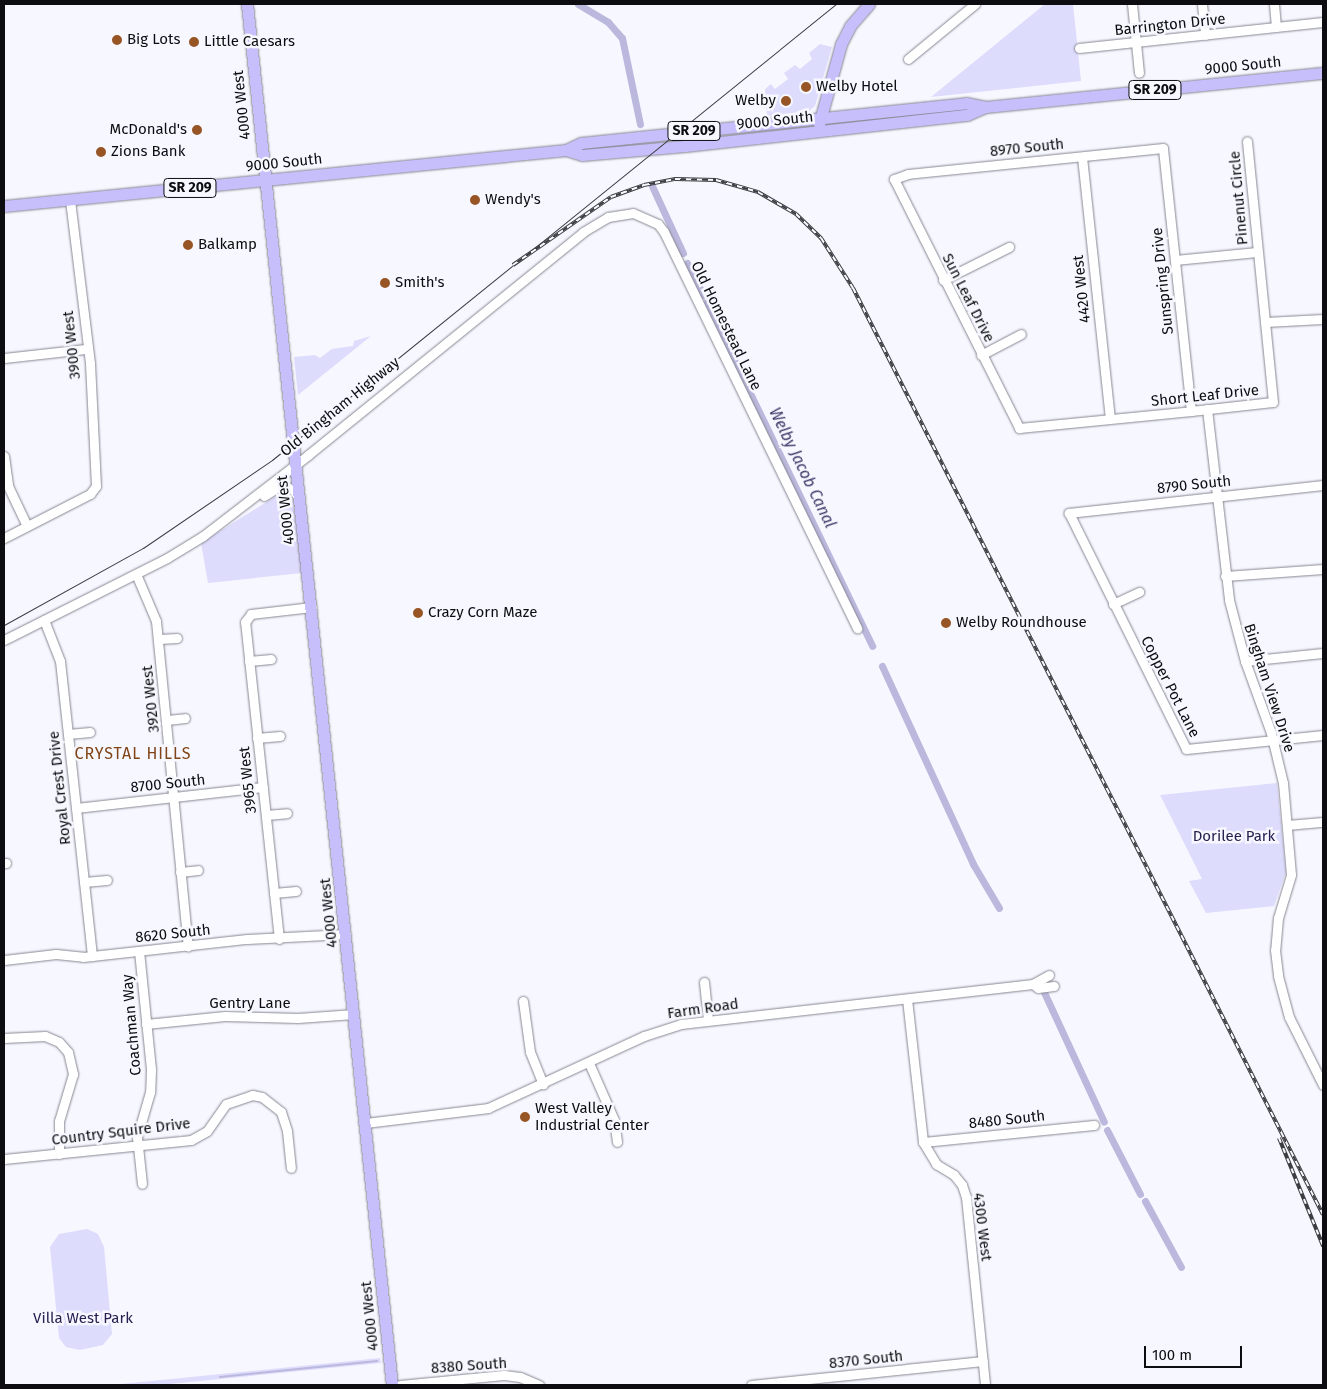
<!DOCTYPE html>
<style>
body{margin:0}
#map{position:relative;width:1327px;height:1389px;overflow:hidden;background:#f7f7ff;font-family:"Fira Sans",sans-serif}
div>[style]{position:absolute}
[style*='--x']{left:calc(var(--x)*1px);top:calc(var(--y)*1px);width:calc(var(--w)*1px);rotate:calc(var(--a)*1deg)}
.green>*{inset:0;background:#dddcfc}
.stream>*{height:2px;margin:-1px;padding:0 1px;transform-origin:1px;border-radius:1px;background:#bab8dd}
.canal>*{height:7px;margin:-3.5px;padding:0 3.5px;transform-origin:3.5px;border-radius:3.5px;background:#bab8dd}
.roads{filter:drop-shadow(0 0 1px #878692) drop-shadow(0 0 1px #878692)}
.minor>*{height:9px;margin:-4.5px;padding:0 4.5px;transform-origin:4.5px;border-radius:4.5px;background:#fff}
.major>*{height:11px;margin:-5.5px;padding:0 5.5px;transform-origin:5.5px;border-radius:5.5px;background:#c7bffc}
.tram>*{height:1px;margin:-0.5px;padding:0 0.5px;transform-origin:0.5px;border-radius:0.5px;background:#3d3d41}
.rail>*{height:4px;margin-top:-2px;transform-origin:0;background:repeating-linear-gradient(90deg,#f7f7ff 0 5.5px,#3d3d41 0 11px);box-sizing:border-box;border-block:1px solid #3d3d41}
.dots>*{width:14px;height:14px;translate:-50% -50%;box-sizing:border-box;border:2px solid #f7f7ff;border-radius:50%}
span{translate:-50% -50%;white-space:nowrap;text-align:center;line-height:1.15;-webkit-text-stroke:5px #f7f7ff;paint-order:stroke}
.shield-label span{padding:1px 4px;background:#f7f7ff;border:1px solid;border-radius:4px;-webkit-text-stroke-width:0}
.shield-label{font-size:14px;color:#0d0d11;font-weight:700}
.street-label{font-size:15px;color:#0d0d11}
.poi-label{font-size:15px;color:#0d0d11}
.left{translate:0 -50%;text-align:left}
.right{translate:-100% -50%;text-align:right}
.park-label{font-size:15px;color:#28204f}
.water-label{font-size:16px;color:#3d3667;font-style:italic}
.neighbourhood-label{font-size:16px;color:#804417;letter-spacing:1px}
.frame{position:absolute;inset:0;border:5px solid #0d0d11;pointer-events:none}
.scale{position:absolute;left:1144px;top:1346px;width:98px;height:22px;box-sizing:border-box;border:2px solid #0d0d11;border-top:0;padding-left:6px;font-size:15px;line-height:18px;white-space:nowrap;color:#0d0d11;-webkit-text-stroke:4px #f7f7ff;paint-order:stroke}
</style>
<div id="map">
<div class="green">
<div style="clip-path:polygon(1045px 4px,1073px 4px,1081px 81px,931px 97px)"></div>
<div style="clip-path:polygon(820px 44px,832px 47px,815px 106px,809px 111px,767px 116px,765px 89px,771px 84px,775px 89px,788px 79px,784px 73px,795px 65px,800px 69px,812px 59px,809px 53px)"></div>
<div style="clip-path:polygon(371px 336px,298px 395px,294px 357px,315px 355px,320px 358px,332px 349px,353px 346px,354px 341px)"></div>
<div style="clip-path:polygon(284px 491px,293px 500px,302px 573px,208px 583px,201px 543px)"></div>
<div style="clip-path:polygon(1277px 783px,1286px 872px,1274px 906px,1206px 913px,1189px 881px,1202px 879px,1160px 795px)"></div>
<div style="clip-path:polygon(87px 1229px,98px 1234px,104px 1247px,112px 1334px,103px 1345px,80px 1350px,66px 1347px,59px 1338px,50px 1247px,59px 1234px)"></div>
<div style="clip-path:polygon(380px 1358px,381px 1363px,159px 1385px,111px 1385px)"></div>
</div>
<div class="stream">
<div style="--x:220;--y:1377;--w:158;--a:-5.8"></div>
</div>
<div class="canal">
<div style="--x:578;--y:4;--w:35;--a:31"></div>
<div style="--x:608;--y:22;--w:21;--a:49"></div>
<div style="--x:622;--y:38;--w:88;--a:78.2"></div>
<div style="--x:652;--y:186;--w:74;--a:65.2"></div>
<div style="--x:687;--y:263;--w:36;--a:63"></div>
<div style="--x:706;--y:302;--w:382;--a:64.2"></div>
<div style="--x:882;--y:666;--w:218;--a:65.3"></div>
<div style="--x:973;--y:864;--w:51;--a:59.4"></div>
<div style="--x:1043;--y:990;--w:145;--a:65.2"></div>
<div style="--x:1107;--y:1130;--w:72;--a:62.7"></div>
<div style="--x:1145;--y:1201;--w:75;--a:61.4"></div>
</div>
<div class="roads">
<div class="minor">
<div style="--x:1132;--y:4;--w:69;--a:84.2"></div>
<div style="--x:1202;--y:4;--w:31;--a:84"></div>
<div style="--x:1274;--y:4;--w:23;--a:85"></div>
<div style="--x:1079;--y:48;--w:245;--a:-6.1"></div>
<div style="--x:908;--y:59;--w:87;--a:-39.4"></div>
<div style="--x:1082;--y:157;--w:263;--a:83.9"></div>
<div style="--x:1175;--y:260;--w:82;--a:-5.6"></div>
<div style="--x:943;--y:280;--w:74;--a:-26.6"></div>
<div style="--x:1265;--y:322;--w:58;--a:-3"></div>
<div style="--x:981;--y:355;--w:45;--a:-27.7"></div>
<div style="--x:4;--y:358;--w:82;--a:-6.3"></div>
<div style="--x:1207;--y:409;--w:192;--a:83.4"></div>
<div style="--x:1229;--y:600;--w:63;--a:75.3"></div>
<div style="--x:1245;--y:661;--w:77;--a:70.1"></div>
<div style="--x:1271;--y:733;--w:51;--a:76.5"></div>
<div style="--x:1283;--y:783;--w:92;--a:85"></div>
<div style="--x:1291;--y:875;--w:45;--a:106.8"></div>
<div style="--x:1278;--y:918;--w:32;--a:95"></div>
<div style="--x:1275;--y:950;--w:26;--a:83"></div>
<div style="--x:1278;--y:976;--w:42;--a:75"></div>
<div style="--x:1289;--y:1017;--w:76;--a:63.4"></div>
<div style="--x:1191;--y:411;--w:264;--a:-96.1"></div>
<div style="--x:1163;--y:148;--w:256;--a:174.2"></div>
<div style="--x:908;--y:174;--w:15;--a:160"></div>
<div style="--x:894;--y:179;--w:279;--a:63.3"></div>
<div style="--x:1019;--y:428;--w:173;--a:-5.6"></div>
<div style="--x:1191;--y:411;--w:82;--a:-6.3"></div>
<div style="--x:1273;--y:402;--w:262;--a:-95.7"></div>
<div style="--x:4;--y:456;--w:30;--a:82"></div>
<div style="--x:8;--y:486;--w:44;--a:64.6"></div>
<div style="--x:1323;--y:485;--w:256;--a:173.7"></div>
<div style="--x:1069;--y:513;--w:263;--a:63.6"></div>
<div style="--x:1186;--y:749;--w:138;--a:-5.8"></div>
<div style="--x:264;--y:496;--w:20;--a:-33"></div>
<div style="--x:281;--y:485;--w:12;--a:20"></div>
<div style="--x:292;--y:489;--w:13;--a:51"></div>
<div style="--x:4;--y:538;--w:97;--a:-27.1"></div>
<div style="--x:90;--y:494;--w:10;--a:-53"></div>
<div style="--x:96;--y:486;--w:123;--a:-92.8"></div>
<div style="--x:90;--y:363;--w:165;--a:-97"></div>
<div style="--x:136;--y:574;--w:51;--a:66.9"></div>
<div style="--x:156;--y:621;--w:327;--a:84.4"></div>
<div style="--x:1225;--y:576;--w:98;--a:-4.1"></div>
<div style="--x:1113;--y:604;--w:29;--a:-25"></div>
<div style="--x:44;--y:620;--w:44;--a:68.7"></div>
<div style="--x:60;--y:661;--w:297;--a:83.8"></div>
<div style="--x:159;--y:639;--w:18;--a:-3"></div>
<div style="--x:4;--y:640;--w:182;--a:-26.7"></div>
<div style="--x:167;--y:558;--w:42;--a:-31.4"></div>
<div style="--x:203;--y:536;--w:133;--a:-37.6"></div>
<div style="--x:308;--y:455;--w:354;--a:-39"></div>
<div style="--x:583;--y:232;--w:29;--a:-31"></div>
<div style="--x:608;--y:217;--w:25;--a:-9"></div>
<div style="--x:633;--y:213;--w:27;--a:24"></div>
<div style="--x:658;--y:224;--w:10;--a:53"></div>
<div style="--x:664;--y:232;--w:441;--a:64"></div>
<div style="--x:249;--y:661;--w:22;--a:-5"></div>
<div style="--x:1245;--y:661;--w:78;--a:-5.9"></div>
<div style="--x:167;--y:720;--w:18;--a:-6"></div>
<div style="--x:68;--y:734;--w:22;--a:-5"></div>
<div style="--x:257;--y:738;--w:23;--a:-5"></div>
<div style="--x:76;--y:808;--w:188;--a:-6.4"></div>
<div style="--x:266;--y:815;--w:21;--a:-5"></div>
<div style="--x:1287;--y:825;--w:36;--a:-5"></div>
<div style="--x:4;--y:863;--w:2;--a:0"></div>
<div style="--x:180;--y:872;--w:18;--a:-6"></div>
<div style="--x:84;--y:882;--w:23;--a:-5"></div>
<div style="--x:274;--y:893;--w:22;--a:-5"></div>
<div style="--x:279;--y:939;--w:319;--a:-96.1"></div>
<div style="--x:245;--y:622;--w:10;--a:-53"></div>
<div style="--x:251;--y:614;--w:61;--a:-6.5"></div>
<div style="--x:139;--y:951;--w:119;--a:84.2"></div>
<div style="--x:151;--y:1069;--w:23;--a:92"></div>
<div style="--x:150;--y:1092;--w:47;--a:106.1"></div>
<div style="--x:137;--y:1137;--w:47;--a:83.9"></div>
<div style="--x:4;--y:960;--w:52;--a:-6.6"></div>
<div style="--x:56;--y:954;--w:27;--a:6"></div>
<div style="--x:83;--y:957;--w:165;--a:-6.3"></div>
<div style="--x:247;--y:939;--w:99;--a:-2.9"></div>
<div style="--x:1049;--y:975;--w:18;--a:151"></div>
<div style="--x:1033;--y:984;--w:6;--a:39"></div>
<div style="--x:1038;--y:988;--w:16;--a:-7"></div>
<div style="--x:704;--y:982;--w:38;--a:84"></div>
<div style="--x:907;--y:999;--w:144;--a:83.6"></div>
<div style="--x:923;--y:1142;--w:26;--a:59"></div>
<div style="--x:936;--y:1164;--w:21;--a:31"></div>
<div style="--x:954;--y:1175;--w:13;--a:51"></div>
<div style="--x:962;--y:1185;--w:13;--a:72"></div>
<div style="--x:966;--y:1197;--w:189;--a:84.2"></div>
<div style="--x:523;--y:1001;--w:51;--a:82.2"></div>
<div style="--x:530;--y:1052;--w:35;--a:68"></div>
<div style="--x:146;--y:1024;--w:79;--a:-5.8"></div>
<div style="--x:225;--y:1016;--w:73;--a:1.6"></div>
<div style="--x:298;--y:1018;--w:56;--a:-4.1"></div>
<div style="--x:4;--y:1038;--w:41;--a:-2.8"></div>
<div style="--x:45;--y:1036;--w:15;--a:23"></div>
<div style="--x:59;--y:1042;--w:13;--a:48"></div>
<div style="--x:68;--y:1052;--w:23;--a:77"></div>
<div style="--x:73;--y:1074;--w:49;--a:106.6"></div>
<div style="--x:59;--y:1121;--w:33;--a:90"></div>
<div style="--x:589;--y:1063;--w:62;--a:66.3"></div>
<div style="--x:614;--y:1120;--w:22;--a:82"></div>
<div style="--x:366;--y:1123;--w:123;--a:-7"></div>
<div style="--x:488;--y:1108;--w:172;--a:-24.8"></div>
<div style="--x:644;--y:1036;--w:39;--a:-18"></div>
<div style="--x:681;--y:1024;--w:354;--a:-6.5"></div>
<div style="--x:923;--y:1142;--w:172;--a:-5.7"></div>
<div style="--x:4;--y:1159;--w:188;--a:-5.8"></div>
<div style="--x:191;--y:1140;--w:18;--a:-29"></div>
<div style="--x:207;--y:1131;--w:33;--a:-55"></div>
<div style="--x:226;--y:1104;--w:28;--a:-19"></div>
<div style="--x:252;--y:1095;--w:10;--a:11"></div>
<div style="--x:262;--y:1097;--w:24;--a:38"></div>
<div style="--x:281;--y:1112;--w:20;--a:72"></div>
<div style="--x:287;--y:1131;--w:37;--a:84"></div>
<div style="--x:400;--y:1385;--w:104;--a:-5.5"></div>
<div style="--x:504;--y:1375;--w:16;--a:7"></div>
<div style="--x:520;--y:1377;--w:21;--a:23"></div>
<div style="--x:751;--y:1385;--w:233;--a:-5.9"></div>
</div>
<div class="major">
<div style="--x:247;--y:4;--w:1389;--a:84.01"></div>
<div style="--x:819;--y:124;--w:83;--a:-74.6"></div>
<div style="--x:841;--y:44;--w:20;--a:-63"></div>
<div style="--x:850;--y:26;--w:29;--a:-49"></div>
<div style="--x:566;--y:150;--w:17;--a:17"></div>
<div style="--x:582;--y:155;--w:103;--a:-5"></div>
<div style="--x:685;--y:146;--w:284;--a:-6.3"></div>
<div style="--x:967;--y:115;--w:20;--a:-24"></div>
<div style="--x:4;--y:206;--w:565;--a:-5.69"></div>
<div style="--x:566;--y:150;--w:17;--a:-25"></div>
<div style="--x:581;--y:143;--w:387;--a:-5.9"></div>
<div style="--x:966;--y:103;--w:20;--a:11"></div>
<div style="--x:986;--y:107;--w:339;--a:-5.8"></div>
</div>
</div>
<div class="tram">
<div style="--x:4;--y:625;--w:159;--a:-29"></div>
<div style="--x:143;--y:548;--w:156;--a:-34.3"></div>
<div style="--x:272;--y:460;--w:725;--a:-38.96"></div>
</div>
<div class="rail">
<div style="--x:513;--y:265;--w:119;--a:-34.8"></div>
<div style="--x:611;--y:197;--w:35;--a:-20"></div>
<div style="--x:644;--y:185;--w:32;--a:-11"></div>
<div style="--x:675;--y:179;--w:41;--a:1.4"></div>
<div style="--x:716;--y:180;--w:44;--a:15.9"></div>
<div style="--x:758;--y:192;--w:44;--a:30.1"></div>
<div style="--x:796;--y:214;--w:35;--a:44"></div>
<div style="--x:821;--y:238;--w:59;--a:57.4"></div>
<div style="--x:853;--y:288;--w:1039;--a:63.11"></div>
<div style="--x:1279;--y:1138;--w:117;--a:67.8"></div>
</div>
<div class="dots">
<div style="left:117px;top:40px;background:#975424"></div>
<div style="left:194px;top:42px;background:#975424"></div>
<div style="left:806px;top:87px;background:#975424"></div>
<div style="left:786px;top:101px;background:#975424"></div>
<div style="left:197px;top:130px;background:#975424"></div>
<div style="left:101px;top:152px;background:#975424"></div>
<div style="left:475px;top:200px;background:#975424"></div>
<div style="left:188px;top:245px;background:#975424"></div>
<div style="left:385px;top:283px;background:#975424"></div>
<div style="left:418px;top:613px;background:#975424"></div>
<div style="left:946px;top:623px;background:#975424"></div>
<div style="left:525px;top:1117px;background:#975424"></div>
</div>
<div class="shield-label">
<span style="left:1155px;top:90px">SR 209</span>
<span style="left:694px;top:131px">SR 209</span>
<span style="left:190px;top:188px">SR 209</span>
</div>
<div class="street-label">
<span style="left:1170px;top:25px;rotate:-6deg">Barrington Drive</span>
<span style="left:1243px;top:66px;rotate:-6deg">9000 South</span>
<span style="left:242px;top:105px;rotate:-96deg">4000 West</span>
<span style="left:775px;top:121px;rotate:-6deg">9000 South</span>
<span style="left:1027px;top:148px;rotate:-6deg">8970 South</span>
<span style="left:284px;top:163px;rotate:-6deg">9000 South</span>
<span style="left:1239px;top:198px;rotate:-95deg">Pinenut Circle</span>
<span style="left:1163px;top:281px;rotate:-96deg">Sunspring Drive</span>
<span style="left:1082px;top:289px;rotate:-96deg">4420 West</span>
<span style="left:968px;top:298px;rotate:63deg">Sun Leaf Drive</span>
<span style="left:726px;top:326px;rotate:64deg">Old Homestead Lane</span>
<span style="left:72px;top:345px;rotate:-96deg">3900 West</span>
<span style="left:1205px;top:396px;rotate:-6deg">Short Leaf Drive</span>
<span style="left:340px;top:407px;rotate:-39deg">Old Bingham Highway</span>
<span style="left:1194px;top:485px;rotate:-6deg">8790 South</span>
<span style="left:286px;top:510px;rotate:-96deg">4000 West</span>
<span style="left:1170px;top:687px;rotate:63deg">Copper Pot Lane</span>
<span style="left:1269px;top:688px;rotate:72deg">Bingham View Drive</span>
<span style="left:151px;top:699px;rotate:-96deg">3920 West</span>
<span style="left:248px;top:780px;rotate:-96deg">3965 West</span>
<span style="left:168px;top:784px;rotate:-6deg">8700 South</span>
<span style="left:60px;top:788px;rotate:-96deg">Royal Crest Drive</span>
<span style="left:329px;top:913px;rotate:-96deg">4000 West</span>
<span style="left:173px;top:934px;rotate:-6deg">8620 South</span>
<span style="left:250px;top:1004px">Gentry Lane</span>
<span style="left:703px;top:1009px;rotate:-8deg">Farm Road</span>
<span style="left:132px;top:1025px;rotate:-95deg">Coachman Way</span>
<span style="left:1007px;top:1120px;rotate:-6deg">8480 South</span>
<span style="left:121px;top:1132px;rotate:-7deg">Country Squire Drive</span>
<span style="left:982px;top:1227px;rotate:83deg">4300 West</span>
<span style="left:370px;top:1316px;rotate:-96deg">4000 West</span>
<span style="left:866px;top:1360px;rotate:-6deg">8370 South</span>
<span style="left:469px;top:1366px;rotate:-4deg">8380 South</span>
</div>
<div class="poi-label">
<span class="left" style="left:127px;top:40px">Big Lots</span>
<span class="left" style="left:204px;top:42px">Little Caesars</span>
<span class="left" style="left:816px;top:87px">Welby Hotel</span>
<span class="right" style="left:776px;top:101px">Welby</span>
<span class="right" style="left:187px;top:130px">McDonald's</span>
<span class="left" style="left:111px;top:152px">Zions Bank</span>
<span class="left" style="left:485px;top:200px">Wendy's</span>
<span class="left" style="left:198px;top:245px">Balkamp</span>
<span class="left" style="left:395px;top:283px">Smith's</span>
<span class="left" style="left:428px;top:613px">Crazy Corn Maze</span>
<span class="left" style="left:956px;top:623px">Welby Roundhouse</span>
<span class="left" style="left:535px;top:1117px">West Valley<br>Industrial Center</span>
</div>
<div class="park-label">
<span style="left:1234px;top:837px">Dorilee Park</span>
<span style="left:83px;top:1319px">Villa West Park</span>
</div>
<div class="water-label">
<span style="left:802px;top:468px;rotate:64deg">Welby Jacob Canal</span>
</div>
<div class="neighbourhood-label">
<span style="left:133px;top:754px">CRYSTAL HILLS</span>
</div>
<div class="frame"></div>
<div class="scale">100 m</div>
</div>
